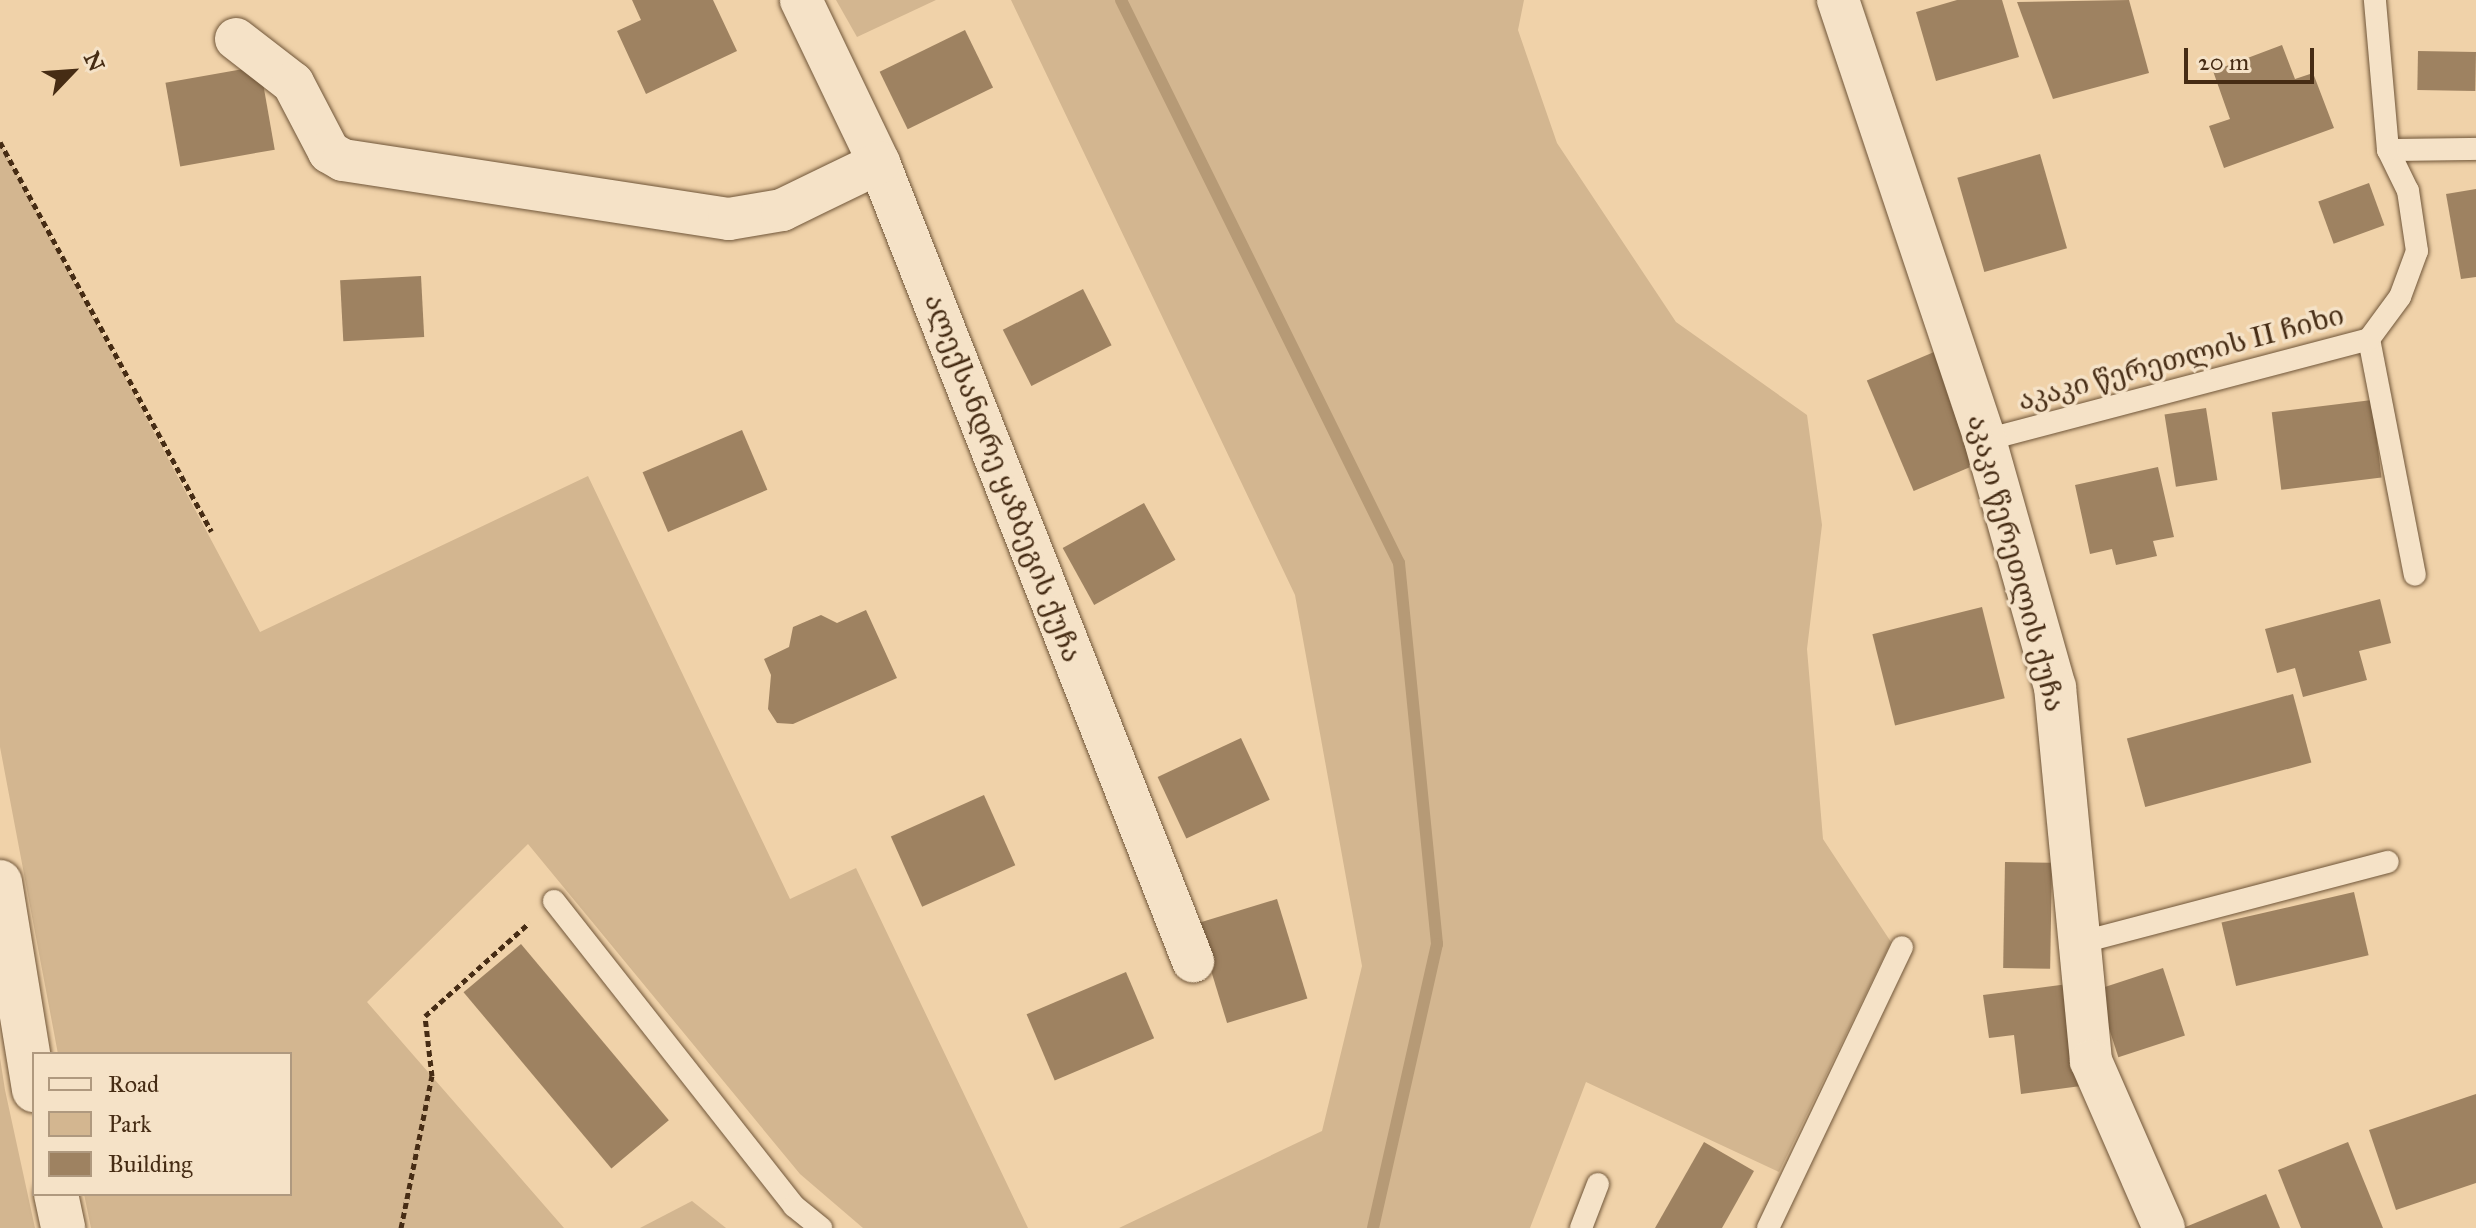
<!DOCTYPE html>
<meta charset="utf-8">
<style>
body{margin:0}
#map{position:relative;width:2476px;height:1228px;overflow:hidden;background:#f0d2a9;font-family:"IM FELL Great Primer","Noto Serif Georgian",serif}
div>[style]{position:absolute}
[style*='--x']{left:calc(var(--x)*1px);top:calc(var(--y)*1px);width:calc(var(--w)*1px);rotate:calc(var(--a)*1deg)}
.green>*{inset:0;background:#d3b690}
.stream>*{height:12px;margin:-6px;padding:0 6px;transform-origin:6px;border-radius:6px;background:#b69a76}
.building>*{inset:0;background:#9e8261;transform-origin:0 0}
.path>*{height:5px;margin-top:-2.5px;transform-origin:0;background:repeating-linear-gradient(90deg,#462c14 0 6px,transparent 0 10px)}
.roads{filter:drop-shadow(0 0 2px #705639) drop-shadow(0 0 2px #705639)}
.lane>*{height:22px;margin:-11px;padding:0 11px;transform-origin:11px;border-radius:11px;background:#f5e2c7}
.street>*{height:42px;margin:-21px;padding:0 21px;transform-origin:21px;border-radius:21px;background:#f5e2c7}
.secondary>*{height:44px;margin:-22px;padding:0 22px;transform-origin:22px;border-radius:22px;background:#f5e2c7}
span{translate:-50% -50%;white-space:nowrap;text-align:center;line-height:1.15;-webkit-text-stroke:7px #f5e2c7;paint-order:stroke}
.street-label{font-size:28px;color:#462c14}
.legend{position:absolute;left:32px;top:1052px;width:260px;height:144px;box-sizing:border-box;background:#f5e2c7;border:2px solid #af997f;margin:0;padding:10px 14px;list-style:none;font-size:24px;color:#462c14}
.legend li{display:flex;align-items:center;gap:16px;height:40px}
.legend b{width:40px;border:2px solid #af997f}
.north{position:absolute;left:32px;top:32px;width:80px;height:80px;-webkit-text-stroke:6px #f5e2c7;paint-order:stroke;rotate:65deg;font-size:22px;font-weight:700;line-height:32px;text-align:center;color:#462c14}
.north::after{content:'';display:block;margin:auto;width:28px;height:36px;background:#462c14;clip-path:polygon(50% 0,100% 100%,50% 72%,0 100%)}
.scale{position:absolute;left:2184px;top:48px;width:130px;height:36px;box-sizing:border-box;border:4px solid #462c14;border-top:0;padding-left:10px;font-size:24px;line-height:28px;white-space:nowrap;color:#462c14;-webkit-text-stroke:6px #f5e2c7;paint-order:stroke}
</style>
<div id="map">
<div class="green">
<div style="clip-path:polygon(836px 0,936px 0,857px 37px)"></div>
<div style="clip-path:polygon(1011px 0,1524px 0,1518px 30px,1557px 143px,1676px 322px,1807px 415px,1822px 525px,1807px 649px,1823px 839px,1891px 942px,1779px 1172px,1586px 1082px,1530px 1228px,1119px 1228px,1322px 1131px,1362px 966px,1295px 595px)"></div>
<div style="clip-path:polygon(0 142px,260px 632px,588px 476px,790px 899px,856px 868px,1028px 1228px,863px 1228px,800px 1174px,528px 844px,367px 1002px,564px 1228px,91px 1228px,84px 1194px,290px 1194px,290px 1054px,58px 1054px,0 747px)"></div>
<div style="clip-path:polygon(0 1058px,5px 1090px,35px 1228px,0 1228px)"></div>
<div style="clip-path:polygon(692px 1201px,726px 1228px,640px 1228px)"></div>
</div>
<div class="stream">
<div style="--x:1121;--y:0;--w:628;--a:63.72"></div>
<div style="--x:1399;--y:563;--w:383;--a:84.3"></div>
<div style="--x:1437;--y:944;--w:291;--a:102.7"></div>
</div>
<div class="building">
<div style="clip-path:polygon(632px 0,713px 0,737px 51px,646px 94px,617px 31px,641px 20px)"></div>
<div style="clip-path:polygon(1957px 0,2002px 0,2019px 57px,1936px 81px,1916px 12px)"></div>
<div style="clip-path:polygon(2129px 0,2149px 73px,2053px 99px,2017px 2px)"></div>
<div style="left:965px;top:30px;width:64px;height:95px;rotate:64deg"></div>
<div style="clip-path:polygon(2282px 45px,2295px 79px,2313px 73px,2334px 128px,2224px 168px,2209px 126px,2230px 119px,2213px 71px)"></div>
<div style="left:2418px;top:51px;width:58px;height:39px;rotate:1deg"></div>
<div style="left:260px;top:66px;width:85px;height:96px;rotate:80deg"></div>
<div style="left:2040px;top:154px;width:98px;height:86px;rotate:74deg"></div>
<div style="left:2369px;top:183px;width:45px;height:54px;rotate:70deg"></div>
<div style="clip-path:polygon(2476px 189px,2476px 277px,2461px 279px,2446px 194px)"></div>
<div style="left:421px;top:276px;width:61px;height:81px;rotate:87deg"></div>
<div style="left:1083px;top:289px;width:63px;height:90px;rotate:63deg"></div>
<div style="left:1934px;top:352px;width:120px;height:73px;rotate:67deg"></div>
<div style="left:2372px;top:400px;width:78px;height:101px;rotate:83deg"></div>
<div style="left:2206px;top:408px;width:73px;height:42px;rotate:81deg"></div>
<div style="left:742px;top:430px;width:65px;height:108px;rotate:67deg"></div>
<div style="clip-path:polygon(2158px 467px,2174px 537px,2153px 541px,2157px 556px,2116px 565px,2112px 549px,2090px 554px,2075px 485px)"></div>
<div style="left:1144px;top:503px;width:65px;height:93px;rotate:61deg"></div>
<div style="clip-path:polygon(2380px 599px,2391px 643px,2359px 651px,2367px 680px,2303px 697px,2295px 668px,2277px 673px,2265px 629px)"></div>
<div style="left:1982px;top:607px;width:94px;height:113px;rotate:76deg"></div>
<div style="clip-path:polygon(866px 610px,897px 678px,793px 724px,777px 723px,768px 709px,771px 675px,764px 659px,789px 647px,793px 627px,821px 615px,837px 623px)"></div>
<div style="left:2293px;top:694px;width:71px;height:172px;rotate:75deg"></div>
<div style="left:1241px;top:738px;width:68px;height:92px;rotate:65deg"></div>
<div style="left:984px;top:795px;width:77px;height:102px;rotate:66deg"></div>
<div style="left:2005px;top:862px;width:47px;height:106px;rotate:1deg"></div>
<div style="left:2354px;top:892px;width:65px;height:136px;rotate:77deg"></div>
<div style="left:1277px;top:899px;width:104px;height:84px;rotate:73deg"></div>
<div style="left:521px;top:944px;width:230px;height:75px;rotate:50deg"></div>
<div style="left:2163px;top:968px;width:71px;height:70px;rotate:72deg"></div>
<div style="left:1126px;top:972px;width:72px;height:108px;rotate:67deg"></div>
<div style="clip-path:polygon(2068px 984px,2081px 1086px,2021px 1094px,2014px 1035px,1989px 1038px,1983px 995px)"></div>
<div style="clip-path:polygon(2476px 1094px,2476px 1183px,2396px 1210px,2369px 1130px)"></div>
<div style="clip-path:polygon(1704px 1142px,1754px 1171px,1722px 1228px,1655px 1228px)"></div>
<div style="clip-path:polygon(2348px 1142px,2383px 1228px,2301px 1228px,2278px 1170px)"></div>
<div style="clip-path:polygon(2266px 1194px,2280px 1228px,2183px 1228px)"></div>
</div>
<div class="path">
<div style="--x:0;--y:142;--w:443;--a:61.5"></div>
<div style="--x:401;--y:1228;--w:155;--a:-78.5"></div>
<div style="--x:432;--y:1076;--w:60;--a:-96.7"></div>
<div style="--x:425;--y:1016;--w:140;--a:-41.8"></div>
</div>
<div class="roads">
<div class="lane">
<div style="--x:2388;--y:150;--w:88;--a:-0.7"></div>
<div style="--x:2369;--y:339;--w:240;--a:79"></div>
<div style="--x:1985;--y:440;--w:397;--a:-14.7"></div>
<div style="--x:2369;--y:339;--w:52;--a:-53.6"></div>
<div style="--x:2400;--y:297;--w:49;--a:-69.7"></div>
<div style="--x:2417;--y:251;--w:61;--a:-98.5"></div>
<div style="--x:2408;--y:191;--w:46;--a:-116"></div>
<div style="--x:2388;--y:150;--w:151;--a:-95"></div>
<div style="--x:554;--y:901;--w:388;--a:51.8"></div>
<div style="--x:794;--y:1206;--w:35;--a:39"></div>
<div style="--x:2082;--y:942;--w:316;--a:-14.7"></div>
<div style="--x:1581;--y:1228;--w:47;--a:-68.9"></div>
<div style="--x:1768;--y:1228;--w:311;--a:-64.5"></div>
</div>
<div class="street">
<div style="--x:801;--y:0;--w:181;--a:64.4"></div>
<div style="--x:879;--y:163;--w:858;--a:68.52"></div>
<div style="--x:1838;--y:0;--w:464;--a:71.5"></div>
<div style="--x:1985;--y:440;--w:257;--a:74.2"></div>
<div style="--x:2055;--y:687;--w:376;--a:84.5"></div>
<div style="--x:2091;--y:1061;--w:182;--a:66.4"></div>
<div style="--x:236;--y:39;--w:72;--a:37.7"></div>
<div style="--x:293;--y:83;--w:78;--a:62.4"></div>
<div style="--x:329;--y:152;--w:16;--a:30"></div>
<div style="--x:343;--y:160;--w:390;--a:8.7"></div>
<div style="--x:729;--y:219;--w:54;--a:-9.6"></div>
<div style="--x:782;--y:210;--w:108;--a:-25.9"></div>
</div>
<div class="secondary">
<div style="--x:0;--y:882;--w:211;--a:80.7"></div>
<div style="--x:56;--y:1194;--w:35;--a:78"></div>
</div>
</div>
<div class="street-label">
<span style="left:2181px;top:358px;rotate:-15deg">აკაკი წერეთლის II ჩიხი</span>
<span style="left:1003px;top:478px;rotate:69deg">ალექსანდრე ყაზბეგის ქუჩა</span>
<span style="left:2016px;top:563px;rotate:75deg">აკაკი წერეთლის ქუჩა</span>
</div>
<ul class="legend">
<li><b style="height:10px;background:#f5e2c7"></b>Road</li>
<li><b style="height:22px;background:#d3b690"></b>Park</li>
<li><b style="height:22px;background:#9e8261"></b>Building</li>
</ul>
<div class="north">N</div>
<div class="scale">20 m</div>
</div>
